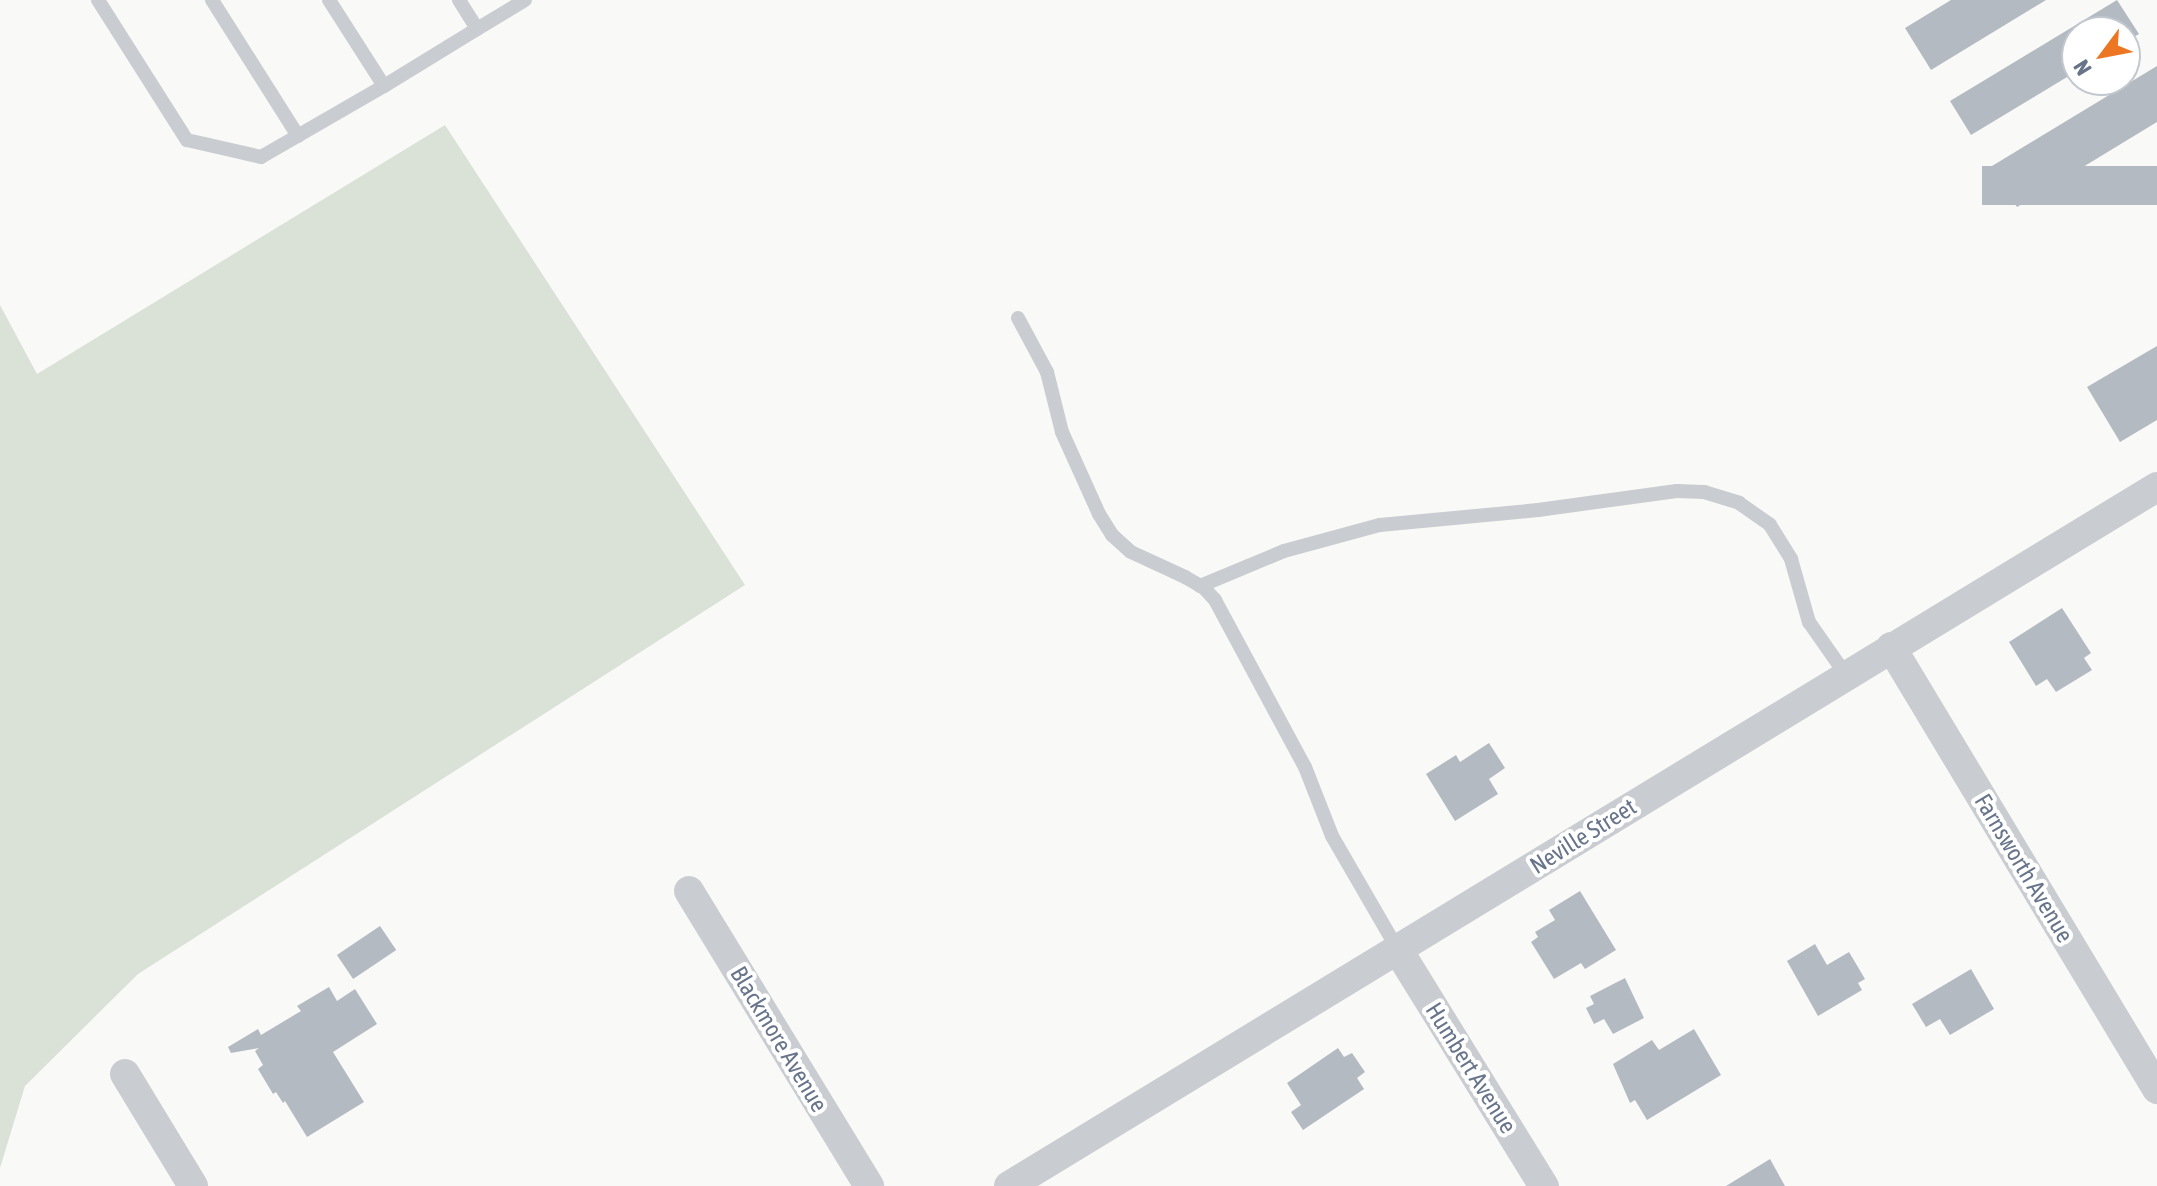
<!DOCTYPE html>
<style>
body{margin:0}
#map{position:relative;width:2157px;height:1186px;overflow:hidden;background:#f9faf7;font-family:"Asap Condensed",sans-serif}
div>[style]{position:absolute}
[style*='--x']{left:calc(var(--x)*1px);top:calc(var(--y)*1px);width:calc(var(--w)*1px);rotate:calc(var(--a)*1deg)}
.green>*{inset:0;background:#dae2d8}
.building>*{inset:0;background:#b4bac1;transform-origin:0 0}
.service>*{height:14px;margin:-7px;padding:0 7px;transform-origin:7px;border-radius:7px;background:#c9ccd0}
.minor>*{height:30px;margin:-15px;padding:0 15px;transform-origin:15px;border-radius:15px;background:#c9ccd0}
span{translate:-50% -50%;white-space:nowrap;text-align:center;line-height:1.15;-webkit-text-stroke:8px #fff;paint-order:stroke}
.street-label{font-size:24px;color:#67748a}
.north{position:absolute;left:2061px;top:16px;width:80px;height:80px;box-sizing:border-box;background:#fff;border:2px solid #c2c7d0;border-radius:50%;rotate:238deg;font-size:22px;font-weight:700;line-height:32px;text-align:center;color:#67748a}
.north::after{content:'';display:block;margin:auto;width:28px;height:36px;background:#ed7623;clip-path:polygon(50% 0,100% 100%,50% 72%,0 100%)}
</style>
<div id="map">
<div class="green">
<div style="clip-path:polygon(445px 125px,745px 585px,138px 974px,25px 1086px,0 1168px,0 305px,37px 374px)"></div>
</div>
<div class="building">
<div style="clip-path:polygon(1951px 0,2046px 0,1931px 70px,1905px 28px)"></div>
<div style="clip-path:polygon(2117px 0,2139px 34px,2125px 42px,2125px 32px,2077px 32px,2077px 71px,1971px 135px,1950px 101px)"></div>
<div style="clip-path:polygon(2157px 66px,2157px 122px,2017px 207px,1992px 166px)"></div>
<div style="left:2157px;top:166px;width:39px;height:175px;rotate:90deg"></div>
<div style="clip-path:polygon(2157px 346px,2157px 420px,2120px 442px,2087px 387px)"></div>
<div style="clip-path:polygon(2062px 608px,2091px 653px,2084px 658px,2092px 670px,2056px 692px,2047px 679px,2036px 686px,2009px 642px)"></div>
<div style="clip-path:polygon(1489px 743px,1505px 768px,1489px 779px,1498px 794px,1455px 821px,1426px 774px,1456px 755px,1460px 762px)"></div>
<div style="clip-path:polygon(1580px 891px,1616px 950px,1585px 969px,1581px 963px,1554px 979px,1531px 942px,1538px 937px,1535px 932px,1555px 920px,1549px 910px)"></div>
<div style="left:380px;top:926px;width:29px;height:52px;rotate:56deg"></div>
<div style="clip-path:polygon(1815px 944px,1827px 965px,1849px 952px,1865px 979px,1858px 983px,1862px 990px,1818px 1016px,1787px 961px)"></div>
<div style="clip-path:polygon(1971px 969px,1994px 1009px,1950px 1035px,1940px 1019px,1926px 1027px,1912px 1004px)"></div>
<div style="clip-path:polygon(1625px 978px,1644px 1018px,1613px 1034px,1604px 1019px,1594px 1024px,1586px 1008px,1594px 1004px,1590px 996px)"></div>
<div style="clip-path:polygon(329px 987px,337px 1001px,355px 989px,377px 1024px,333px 1052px,364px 1102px,307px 1137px,285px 1101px,283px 1103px,276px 1092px,273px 1094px,258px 1069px,263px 1065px,255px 1051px,259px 1048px,231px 1053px,228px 1047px,258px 1029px,261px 1035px,301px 1011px,297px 1006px)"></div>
<div style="clip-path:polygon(1694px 1029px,1721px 1075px,1647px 1120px,1635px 1100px,1630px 1103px,1613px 1064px,1652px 1040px,1659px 1050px)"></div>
<div style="clip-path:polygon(1338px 1048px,1344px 1057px,1352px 1053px,1365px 1072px,1357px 1078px,1364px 1089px,1303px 1130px,1291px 1112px,1301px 1105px,1287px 1083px)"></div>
<div style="clip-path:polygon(1770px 1159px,1785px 1186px,1726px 1186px)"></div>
</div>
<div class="service">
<div style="--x:98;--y:0;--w:166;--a:57.6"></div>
<div style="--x:187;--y:140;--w:76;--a:12.9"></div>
<div style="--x:261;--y:157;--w:142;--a:-30"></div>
<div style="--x:212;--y:0;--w:161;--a:57.7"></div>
<div style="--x:329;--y:0;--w:102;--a:57.4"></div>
<div style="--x:384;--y:86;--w:109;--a:-31.5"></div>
<div style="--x:459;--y:0;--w:34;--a:58"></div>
<div style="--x:477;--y:29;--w:56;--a:-31.1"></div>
<div style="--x:1018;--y:318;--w:61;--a:61.8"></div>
<div style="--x:1047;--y:372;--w:62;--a:76"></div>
<div style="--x:1062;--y:432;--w:90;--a:65.7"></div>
<div style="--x:1099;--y:514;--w:25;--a:58"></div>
<div style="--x:1112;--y:535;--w:25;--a:42"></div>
<div style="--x:1131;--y:552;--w:60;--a:24.8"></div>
<div style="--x:1185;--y:577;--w:22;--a:30"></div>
<div style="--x:1204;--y:588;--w:16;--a:47"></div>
<div style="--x:1215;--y:600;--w:190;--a:61.7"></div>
<div style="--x:1305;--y:767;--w:74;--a:68.6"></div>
<div style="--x:1332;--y:836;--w:132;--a:59.9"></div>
<div style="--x:1200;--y:586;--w:91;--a:-22.6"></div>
<div style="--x:1284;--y:551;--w:99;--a:-15.2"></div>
<div style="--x:1380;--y:525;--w:159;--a:-5.4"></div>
<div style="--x:1538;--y:510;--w:140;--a:-7.8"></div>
<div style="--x:1677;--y:491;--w:27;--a:2"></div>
<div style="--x:1704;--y:492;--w:37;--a:17"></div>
<div style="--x:1739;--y:503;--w:38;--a:35"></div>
<div style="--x:1770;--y:525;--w:40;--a:58"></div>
<div style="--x:1791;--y:559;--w:66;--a:74.1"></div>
<div style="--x:1809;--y:622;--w:65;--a:55.1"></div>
</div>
<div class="minor">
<div style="--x:1891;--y:647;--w:516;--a:58.96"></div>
<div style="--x:689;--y:891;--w:346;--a:58.6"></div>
<div style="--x:1398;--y:950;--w:278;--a:58.3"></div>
<div style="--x:125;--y:1074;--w:131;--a:58.7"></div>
<div style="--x:1009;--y:1186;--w:1344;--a:-31.34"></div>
</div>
<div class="street-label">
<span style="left:1583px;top:836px;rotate:-32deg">Neville Street</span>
<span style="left:2024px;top:868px;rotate:59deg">Farnsworth Avenue</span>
<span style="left:779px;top:1039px;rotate:59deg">Blackmore Avenue</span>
<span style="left:1471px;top:1068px;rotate:58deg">Humbert Avenue</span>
</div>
<div class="north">N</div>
</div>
